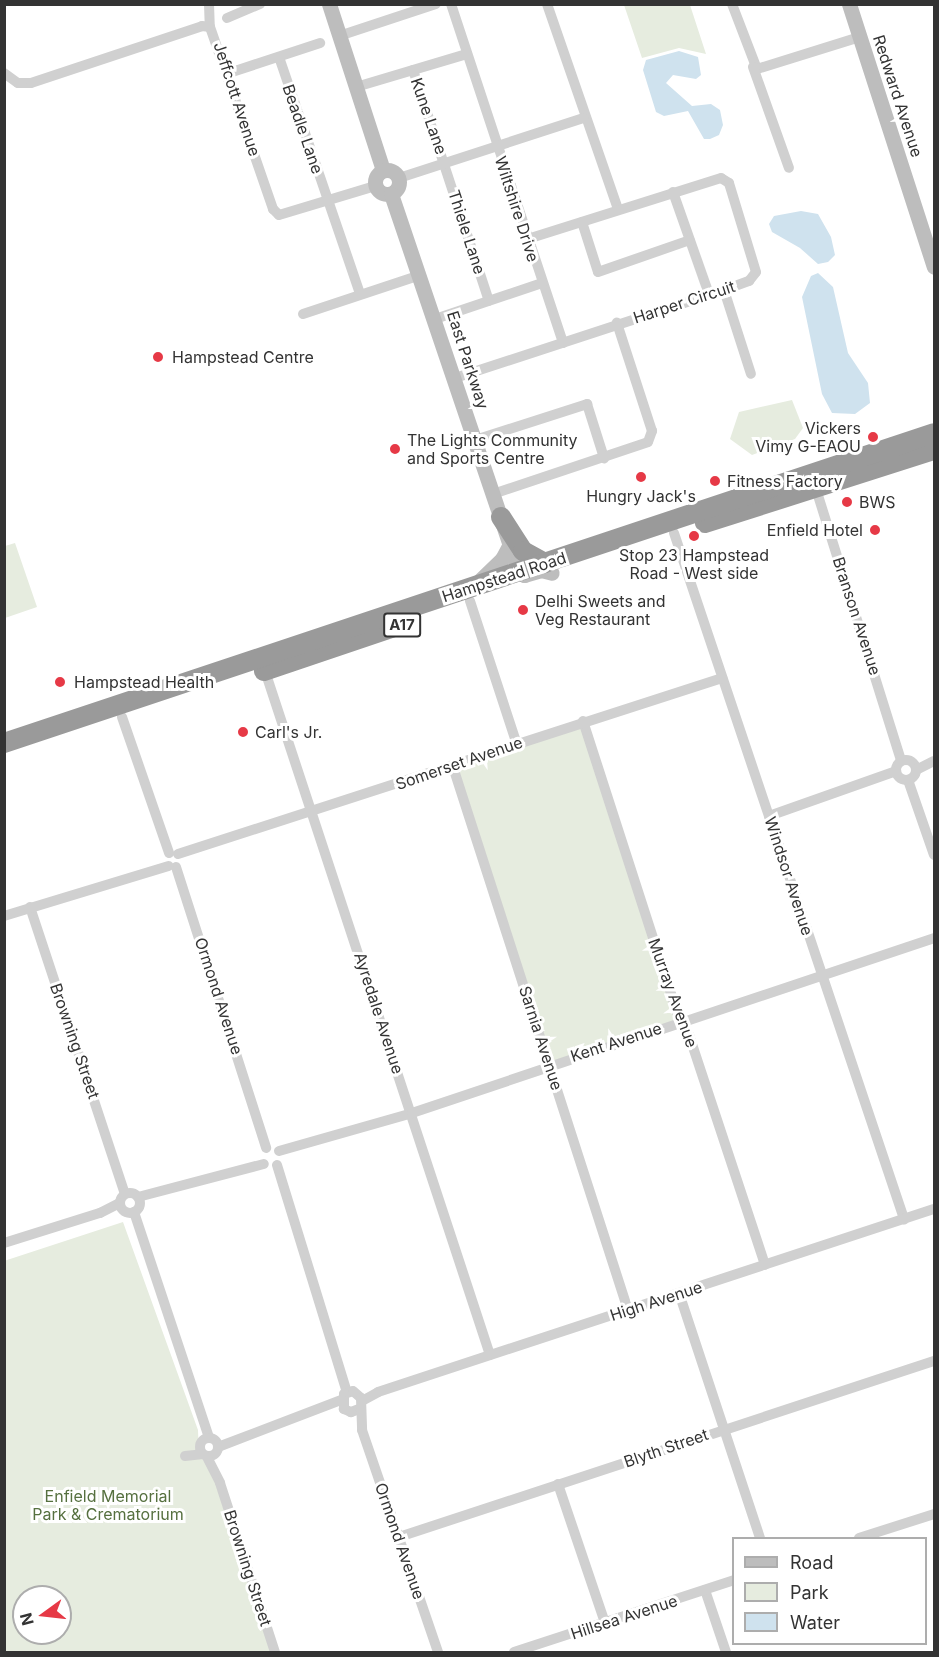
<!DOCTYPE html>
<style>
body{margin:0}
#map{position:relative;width:939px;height:1657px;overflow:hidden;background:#fff;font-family:Inter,sans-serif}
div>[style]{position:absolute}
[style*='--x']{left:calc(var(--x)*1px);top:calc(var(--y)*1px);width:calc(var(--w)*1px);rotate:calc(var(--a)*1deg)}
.green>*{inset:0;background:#e6ecdf;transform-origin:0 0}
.water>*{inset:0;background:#cfe2ee}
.street>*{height:10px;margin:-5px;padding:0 5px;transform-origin:5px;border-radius:5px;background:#d0d0d0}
.street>.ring{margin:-5px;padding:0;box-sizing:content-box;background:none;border:10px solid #d0d0d0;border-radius:50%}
.secondary>*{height:15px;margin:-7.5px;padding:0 7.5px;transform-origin:7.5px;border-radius:7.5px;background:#bdbdbd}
.secondary>.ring{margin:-7.5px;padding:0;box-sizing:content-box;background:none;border:15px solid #bdbdbd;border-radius:50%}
.highway>*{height:20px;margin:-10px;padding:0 10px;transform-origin:10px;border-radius:10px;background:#9a9a9a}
.dots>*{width:16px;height:16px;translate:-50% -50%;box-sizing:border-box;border:3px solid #fff;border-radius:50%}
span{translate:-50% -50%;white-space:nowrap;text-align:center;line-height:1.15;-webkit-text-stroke:6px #fff;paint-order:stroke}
.shield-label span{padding:2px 4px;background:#fff;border:2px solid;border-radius:4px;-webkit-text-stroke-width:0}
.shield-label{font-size:15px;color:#333;font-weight:700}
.street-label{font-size:16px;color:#333}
.poi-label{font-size:16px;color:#333}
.left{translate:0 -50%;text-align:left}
.right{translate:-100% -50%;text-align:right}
.park-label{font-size:16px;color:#56703f}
.frame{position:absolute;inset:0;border:6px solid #333;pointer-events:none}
.legend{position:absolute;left:732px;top:1537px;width:195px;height:108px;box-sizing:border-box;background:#fff;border:2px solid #adadad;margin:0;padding:8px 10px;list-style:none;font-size:18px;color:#333}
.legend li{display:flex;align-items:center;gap:12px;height:30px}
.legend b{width:30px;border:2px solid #adadad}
.north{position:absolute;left:12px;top:1585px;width:60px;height:60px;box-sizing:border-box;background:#fff;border:2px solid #adadad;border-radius:50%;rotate:255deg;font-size:16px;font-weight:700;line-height:24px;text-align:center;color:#333}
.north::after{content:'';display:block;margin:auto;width:21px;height:27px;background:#e63946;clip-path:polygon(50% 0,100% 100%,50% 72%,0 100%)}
</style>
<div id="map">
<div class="green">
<div style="clip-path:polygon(624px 5px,690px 5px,706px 54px,679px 48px,642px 58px)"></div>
<div style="clip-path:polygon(792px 400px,803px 428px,795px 439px,752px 455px,730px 439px,739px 412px)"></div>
<div style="clip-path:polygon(15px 543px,37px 607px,5px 618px,5px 546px)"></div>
<div style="left:583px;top:721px;width:315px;height:138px;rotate:72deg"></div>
<div style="clip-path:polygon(evenodd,123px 1222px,198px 1430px,199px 1455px,214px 1474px,271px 1652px,5px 1652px,4px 1261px,123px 1222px,24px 1597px,60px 1597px,60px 1633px,24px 1633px,24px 1597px)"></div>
</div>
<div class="water">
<div style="clip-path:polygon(679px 51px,698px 57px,701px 75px,696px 79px,673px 75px,666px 83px,692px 106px,711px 104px,720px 110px,723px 125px,719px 135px,710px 139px,704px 139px,688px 111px,664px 116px,656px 112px,643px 70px,646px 60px)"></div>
<div style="clip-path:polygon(801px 211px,818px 214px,831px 237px,835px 255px,828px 262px,818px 264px,800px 248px,772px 232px,769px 224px,774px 216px)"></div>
<div style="clip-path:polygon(818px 273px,833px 287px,848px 353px,868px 383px,870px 403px,855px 414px,832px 413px,822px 394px,802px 297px,811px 276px)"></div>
</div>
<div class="street">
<div style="--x:209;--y:4;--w:23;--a:88"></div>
<div style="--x:451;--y:4;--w:357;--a:71.7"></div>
<div style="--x:547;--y:4;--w:217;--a:70.9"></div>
<div style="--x:732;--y:4;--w:70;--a:69"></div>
<div style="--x:757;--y:69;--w:108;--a:-17.3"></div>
<div style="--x:227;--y:18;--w:36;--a:-23"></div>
<div style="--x:339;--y:36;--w:102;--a:-18.3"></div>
<div style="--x:279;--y:57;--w:250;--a:71.1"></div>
<div style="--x:753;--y:67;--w:107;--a:70.4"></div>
<div style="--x:413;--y:70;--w:243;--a:71.8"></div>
<div style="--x:4;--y:73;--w:17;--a:36"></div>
<div style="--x:18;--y:83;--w:13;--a:0"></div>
<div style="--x:31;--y:83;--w:180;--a:-18.4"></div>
<div style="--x:202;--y:26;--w:8;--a:7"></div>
<div style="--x:210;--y:27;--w:193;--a:70.9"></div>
<div style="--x:273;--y:209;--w:8;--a:45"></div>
<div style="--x:279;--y:215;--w:100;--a:-16.8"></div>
<div style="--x:229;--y:73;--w:96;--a:-18.2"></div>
<div style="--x:356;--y:87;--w:116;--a:-16.6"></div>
<div style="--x:399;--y:178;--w:194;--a:-18"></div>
<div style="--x:673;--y:192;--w:108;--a:70.6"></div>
<div style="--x:582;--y:222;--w:52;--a:72.3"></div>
<div style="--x:598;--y:272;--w:97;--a:-19.2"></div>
<div style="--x:724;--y:290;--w:88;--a:72.2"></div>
<div style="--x:303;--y:314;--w:123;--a:-18.4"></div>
<div style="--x:435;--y:319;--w:113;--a:-18.6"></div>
<div style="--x:455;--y:378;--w:283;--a:-18.1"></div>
<div style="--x:724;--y:290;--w:27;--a:-20"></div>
<div style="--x:749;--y:281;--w:11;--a:-52"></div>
<div style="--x:756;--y:272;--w:93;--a:-106.9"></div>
<div style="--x:729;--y:183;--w:9;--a:-148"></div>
<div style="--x:721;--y:178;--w:202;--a:162.5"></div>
<div style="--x:475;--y:440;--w:118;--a:-17.8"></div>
<div style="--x:587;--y:404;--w:57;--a:72.5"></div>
<div style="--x:816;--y:489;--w:285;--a:72.6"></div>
<div style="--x:493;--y:494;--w:163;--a:-18.5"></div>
<div style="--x:648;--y:442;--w:12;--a:-70"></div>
<div style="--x:652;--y:431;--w:114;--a:-108"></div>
<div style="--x:674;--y:533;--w:724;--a:71.46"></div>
<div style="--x:470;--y:601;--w:148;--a:71.9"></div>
<div style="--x:265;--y:671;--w:720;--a:71.79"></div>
<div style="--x:122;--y:717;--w:144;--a:70.9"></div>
<div style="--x:583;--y:721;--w:315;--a:72.1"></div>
<div style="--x:680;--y:1021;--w:17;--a:57"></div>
<div style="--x:689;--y:1035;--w:242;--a:71.7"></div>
<div class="ring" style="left:896px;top:760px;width:10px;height:10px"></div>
<div style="--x:453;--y:767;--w:571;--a:72.14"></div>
<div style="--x:916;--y:770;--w:20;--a:-27"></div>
<div style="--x:908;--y:780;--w:79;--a:70.9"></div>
<div style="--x:769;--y:816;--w:135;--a:-19.5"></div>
<div style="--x:178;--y:854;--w:572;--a:-17.93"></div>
<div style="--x:176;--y:867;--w:295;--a:72.2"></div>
<div style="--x:30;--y:907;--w:302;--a:71.7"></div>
<div style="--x:4;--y:916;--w:172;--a:-16.9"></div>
<div style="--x:279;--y:1151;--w:138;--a:-15.9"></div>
<div style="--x:412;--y:1113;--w:551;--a:-18.53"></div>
<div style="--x:277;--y:1165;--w:238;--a:72.9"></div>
<div class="ring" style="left:120px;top:1193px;width:10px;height:10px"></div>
<div style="--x:138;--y:1197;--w:130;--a:-14.7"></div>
<div style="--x:134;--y:1212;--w:238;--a:71.6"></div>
<div style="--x:4;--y:1243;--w:101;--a:-17.4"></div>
<div style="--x:100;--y:1213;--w:22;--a:-27"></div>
<div style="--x:679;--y:1293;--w:258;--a:71.7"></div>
<div style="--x:362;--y:1401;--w:18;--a:-29"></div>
<div style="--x:378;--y:1392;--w:585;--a:-18.22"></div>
<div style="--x:359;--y:1409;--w:9;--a:159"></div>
<div style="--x:351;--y:1412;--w:8;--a:-157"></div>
<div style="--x:344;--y:1409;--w:15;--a:-90"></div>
<div style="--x:344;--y:1394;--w:9;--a:-18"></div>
<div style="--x:353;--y:1391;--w:11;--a:41"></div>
<div style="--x:361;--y:1398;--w:32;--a:88"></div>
<div style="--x:362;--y:1430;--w:235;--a:71.1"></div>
<div class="ring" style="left:200px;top:1438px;width:8px;height:8px"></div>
<div style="--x:218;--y:1447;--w:132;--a:-20.9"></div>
<div style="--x:185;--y:1456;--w:18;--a:-6"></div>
<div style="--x:207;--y:1457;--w:29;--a:63"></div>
<div style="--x:220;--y:1483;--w:178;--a:72"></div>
<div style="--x:558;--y:1484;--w:147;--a:71.3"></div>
<div style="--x:399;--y:1537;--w:563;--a:-18.21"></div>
<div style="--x:859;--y:1538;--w:79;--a:-17.7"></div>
<div style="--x:705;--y:1590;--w:65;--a:71.3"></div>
<div style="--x:514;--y:1652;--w:231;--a:-18.1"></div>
</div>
<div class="secondary">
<div style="--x:329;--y:4;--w:175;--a:72"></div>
<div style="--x:849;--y:4;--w:276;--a:72.1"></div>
<div class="ring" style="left:375px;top:170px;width:9px;height:9px"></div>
<div style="--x:391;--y:194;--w:399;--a:71.3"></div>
<div style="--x:519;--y:572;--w:6;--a:31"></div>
<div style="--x:524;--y:575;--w:18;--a:-16"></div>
<div style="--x:541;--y:570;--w:11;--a:15"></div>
<div style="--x:473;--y:587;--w:40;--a:-44"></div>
<div style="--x:502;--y:559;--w:17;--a:-62"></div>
</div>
<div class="highway">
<div style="--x:501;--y:517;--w:40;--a:57.1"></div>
<div style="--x:523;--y:551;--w:25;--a:29"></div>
<div style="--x:705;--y:523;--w:240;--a:-17.7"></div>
<div style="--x:264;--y:671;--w:153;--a:-18.7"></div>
<div style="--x:4;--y:743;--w:980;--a:-18.43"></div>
</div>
<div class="dots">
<div style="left:158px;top:357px;background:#e63946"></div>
<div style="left:873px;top:437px;background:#e63946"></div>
<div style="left:395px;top:449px;background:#e63946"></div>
<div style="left:641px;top:477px;background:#e63946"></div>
<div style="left:715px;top:481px;background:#e63946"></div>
<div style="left:847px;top:502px;background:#e63946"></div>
<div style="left:875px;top:530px;background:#e63946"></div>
<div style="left:694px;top:536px;background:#e63946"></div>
<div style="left:523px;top:610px;background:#e63946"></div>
<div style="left:60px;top:682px;background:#e63946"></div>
<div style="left:243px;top:732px;background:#e63946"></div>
</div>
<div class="shield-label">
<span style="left:402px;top:625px">A17</span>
</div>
<div class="street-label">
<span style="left:898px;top:96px;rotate:72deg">Redward Avenue</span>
<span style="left:237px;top:99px;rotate:72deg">Jeffcott Avenue</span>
<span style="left:429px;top:116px;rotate:71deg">Kune Lane</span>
<span style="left:303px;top:129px;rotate:71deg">Beadle Lane</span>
<span style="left:517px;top:209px;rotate:72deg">Wiltshire Drive</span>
<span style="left:467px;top:232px;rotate:72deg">Thiele Lane</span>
<span style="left:684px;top:302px;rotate:-18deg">Harper Circuit</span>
<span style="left:468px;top:360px;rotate:72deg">East Parkway</span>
<span style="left:504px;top:577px;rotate:-18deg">Hampstead Road</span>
<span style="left:857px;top:616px;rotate:72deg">Branson Avenue</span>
<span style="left:459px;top:763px;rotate:-19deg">Somerset Avenue</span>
<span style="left:789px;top:876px;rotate:72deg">Windsor Avenue</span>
<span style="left:673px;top:993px;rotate:70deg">Murray Avenue</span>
<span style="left:219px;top:996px;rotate:72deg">Ormond Avenue</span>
<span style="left:379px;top:1013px;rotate:72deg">Ayredale Avenue</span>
<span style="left:541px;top:1038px;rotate:72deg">Sarnia Avenue</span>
<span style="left:75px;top:1041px;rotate:71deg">Browning Street</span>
<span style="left:616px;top:1042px;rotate:-18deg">Kent Avenue</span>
<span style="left:656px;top:1301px;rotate:-18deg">High Avenue</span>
<span style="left:666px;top:1448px;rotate:-19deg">Blyth Street</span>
<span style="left:400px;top:1541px;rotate:71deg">Ormond Avenue</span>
<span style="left:248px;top:1568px;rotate:72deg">Browning Street</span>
<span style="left:624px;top:1617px;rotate:-18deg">Hillsea Avenue</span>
</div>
<div class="poi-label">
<span class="left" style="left:172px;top:357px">Hampstead Centre</span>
<span class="right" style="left:861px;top:437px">Vickers<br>Vimy G-EAOU</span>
<span class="left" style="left:407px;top:449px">The Lights Community<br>and Sports Centre</span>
<span class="left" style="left:727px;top:481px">Fitness Factory</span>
<span style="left:641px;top:496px">Hungry Jack's</span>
<span class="left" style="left:859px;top:502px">BWS</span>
<span class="right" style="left:863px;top:530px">Enfield Hotel</span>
<span style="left:694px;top:564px">Stop 23 Hampstead<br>Road - West side</span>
<span class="left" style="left:535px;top:610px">Delhi Sweets and<br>Veg Restaurant</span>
<span class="left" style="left:74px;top:682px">Hampstead Health</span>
<span class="left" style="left:255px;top:732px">Carl's Jr.</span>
</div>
<div class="park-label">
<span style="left:108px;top:1505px">Enfield Memorial<br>Park &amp; Crematorium</span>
</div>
<div class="frame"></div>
<ul class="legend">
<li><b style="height:8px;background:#bdbdbd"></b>Road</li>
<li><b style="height:16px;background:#e6ecdf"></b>Park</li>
<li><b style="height:16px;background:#cfe2ee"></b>Water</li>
</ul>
<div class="north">N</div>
</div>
